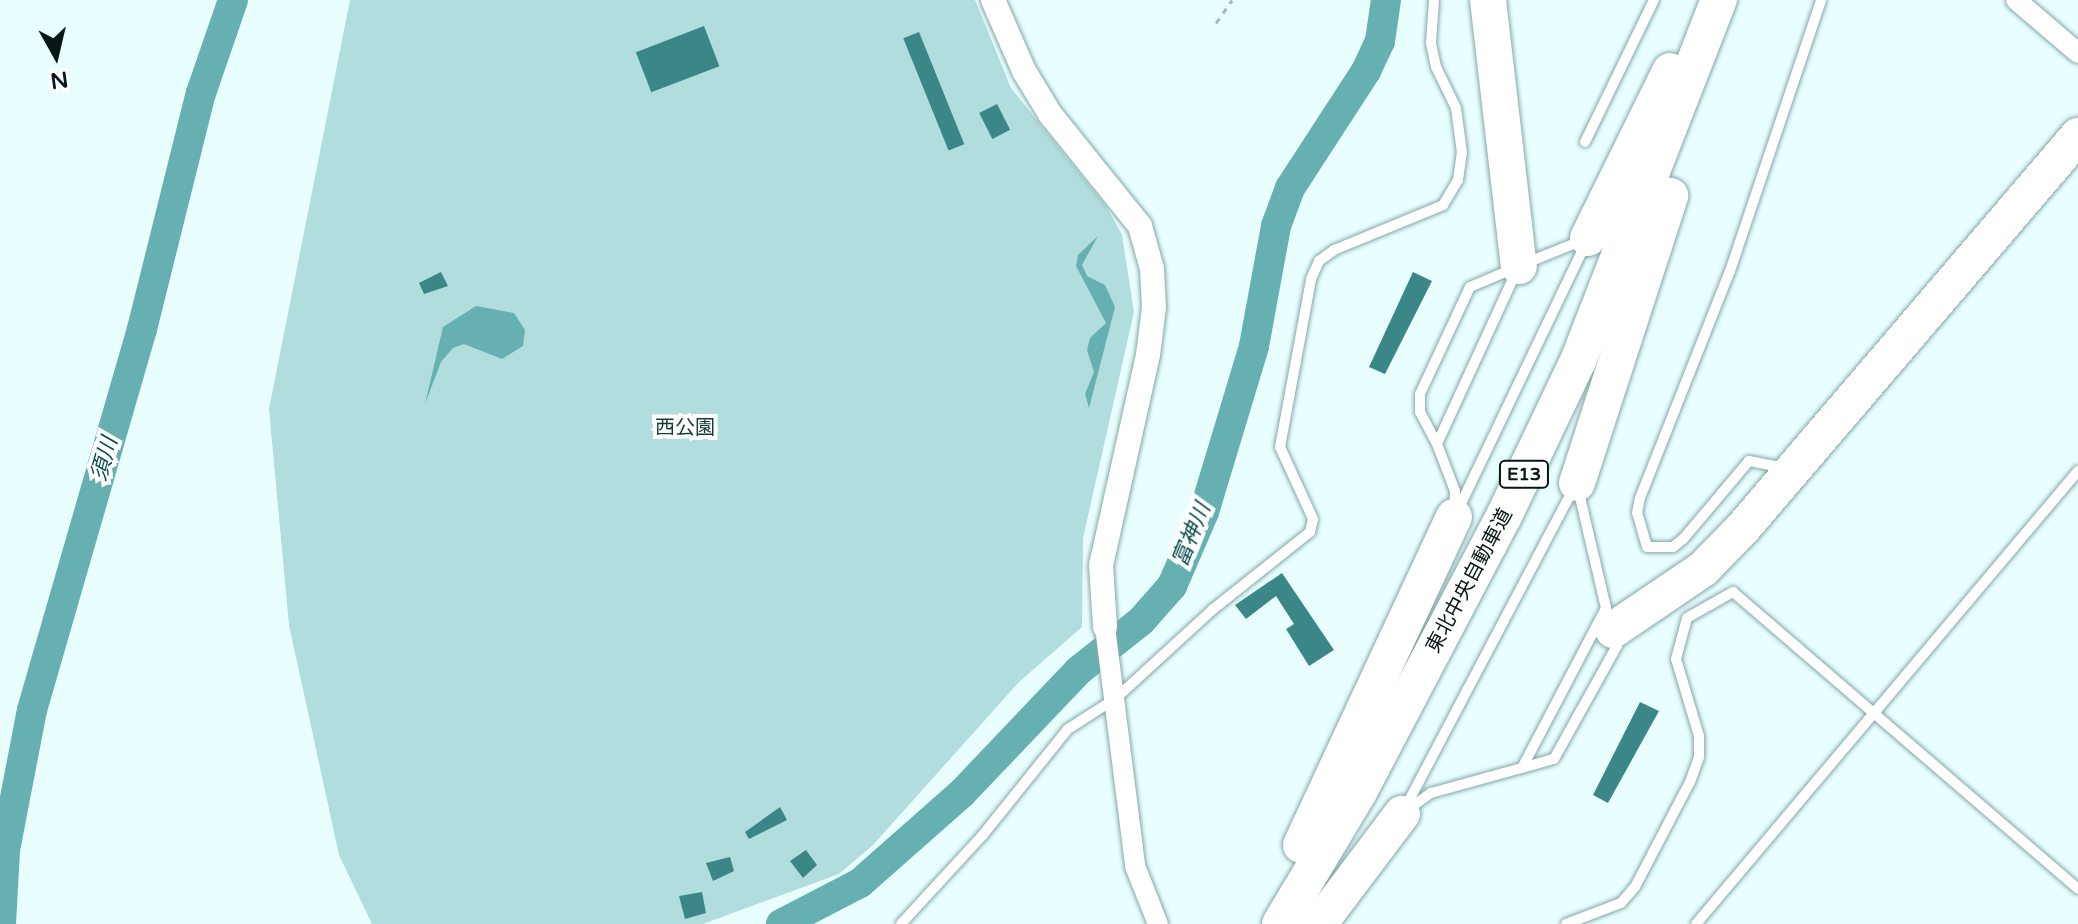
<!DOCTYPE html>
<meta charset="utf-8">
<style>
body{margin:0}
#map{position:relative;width:2078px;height:924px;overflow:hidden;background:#e9ffff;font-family:"Varela Round","Noto Sans JP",sans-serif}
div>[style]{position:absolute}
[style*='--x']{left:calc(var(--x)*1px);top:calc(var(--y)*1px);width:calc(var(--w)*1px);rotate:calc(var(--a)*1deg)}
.green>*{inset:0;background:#b1ddde}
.water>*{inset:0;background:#66b0b1}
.river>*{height:30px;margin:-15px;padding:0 15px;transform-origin:15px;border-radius:15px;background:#66b0b1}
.building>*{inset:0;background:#3b8788;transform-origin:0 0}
.path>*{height:3px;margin-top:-1.5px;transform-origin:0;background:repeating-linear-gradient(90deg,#a4b8b8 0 6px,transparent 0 12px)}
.roads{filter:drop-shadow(0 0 2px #85a7a7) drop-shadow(0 0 2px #85a7a7)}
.service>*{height:10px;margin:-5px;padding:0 5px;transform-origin:5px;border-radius:5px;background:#fff}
.minor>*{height:20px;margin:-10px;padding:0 10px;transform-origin:10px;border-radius:10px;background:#fff}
.tertiary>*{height:24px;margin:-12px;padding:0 12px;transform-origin:12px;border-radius:12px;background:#fff}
.motorway>*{height:36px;margin:-18px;padding:0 18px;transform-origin:18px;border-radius:18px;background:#fff}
span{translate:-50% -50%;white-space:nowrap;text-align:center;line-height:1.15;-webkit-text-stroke:8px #fff;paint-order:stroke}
.shield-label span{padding:2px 6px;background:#fff;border:2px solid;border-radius:6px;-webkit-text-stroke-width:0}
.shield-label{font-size:18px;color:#081616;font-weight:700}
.park-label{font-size:20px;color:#163b3b}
.street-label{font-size:20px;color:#081616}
.water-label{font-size:22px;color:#054c4d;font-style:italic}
.north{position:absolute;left:16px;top:16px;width:80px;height:80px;-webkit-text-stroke:6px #fff;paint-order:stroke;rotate:172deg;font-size:22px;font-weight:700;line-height:32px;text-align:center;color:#081616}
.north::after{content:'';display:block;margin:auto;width:28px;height:36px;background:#081616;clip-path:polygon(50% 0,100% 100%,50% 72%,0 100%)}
</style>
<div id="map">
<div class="green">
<div style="clip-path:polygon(350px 0,975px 0,1011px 88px,1106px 206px,1122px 235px,1134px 312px,1083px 538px,1082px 627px,1019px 682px,873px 845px,839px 874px,703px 924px,372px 924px,339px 855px,289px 625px,269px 409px)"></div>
</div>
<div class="water">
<div style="clip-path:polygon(1098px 236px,1082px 265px,1087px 276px,1105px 285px,1115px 307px,1089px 408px,1085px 394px,1094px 372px,1087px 350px,1090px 338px,1106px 323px,1076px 266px,1078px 255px)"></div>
<div style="clip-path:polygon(476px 306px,514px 313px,525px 330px,523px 346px,502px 359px,464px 344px,453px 348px,441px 362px,425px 404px,443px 327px)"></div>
</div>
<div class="river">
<div style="--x:1;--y:924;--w:74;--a:-86.9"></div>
<div style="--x:5;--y:850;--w:143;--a:-79.1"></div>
<div style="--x:32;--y:710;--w:397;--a:-73.9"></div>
<div style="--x:142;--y:329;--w:243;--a:-76"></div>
<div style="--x:201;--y:93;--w:98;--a:-71"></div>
<div style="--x:781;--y:924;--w:89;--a:-27.4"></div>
<div style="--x:860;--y:883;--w:136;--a:-41.4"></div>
<div style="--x:962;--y:793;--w:168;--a:-46.4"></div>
<div style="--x:1078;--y:671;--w:80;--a:-38.4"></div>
<div style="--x:1141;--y:621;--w:47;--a:-48.5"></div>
<div style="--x:1172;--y:586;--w:81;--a:-66.6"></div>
<div style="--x:1204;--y:512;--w:173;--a:-73.2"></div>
<div style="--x:1254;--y:346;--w:122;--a:-79.6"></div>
<div style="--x:1276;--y:226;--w:40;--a:-69.8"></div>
<div style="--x:1290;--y:188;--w:140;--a:-57"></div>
<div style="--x:1366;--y:71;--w:33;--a:-65"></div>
<div style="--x:1380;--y:41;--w:41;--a:-81.7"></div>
</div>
<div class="building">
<div style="left:704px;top:26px;width:43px;height:73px;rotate:69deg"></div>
<div style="left:919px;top:32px;width:121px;height:17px;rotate:68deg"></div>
<div style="left:997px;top:104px;width:29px;height:20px;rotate:63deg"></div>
<div style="clip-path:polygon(441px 272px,448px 286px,424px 294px,419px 283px)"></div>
<div style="clip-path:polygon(1413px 272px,1432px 281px,1385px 374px,1369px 367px)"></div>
<div style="clip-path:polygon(1282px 573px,1334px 650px,1309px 666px,1286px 629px,1294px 624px,1276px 596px,1246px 619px,1235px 605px)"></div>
<div style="clip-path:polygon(1640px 702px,1659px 711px,1608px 803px,1593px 795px)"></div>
<div style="clip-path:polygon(780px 807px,787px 820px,749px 839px,745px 832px)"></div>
<div style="clip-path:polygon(806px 850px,817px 865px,803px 878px,790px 861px)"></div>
<div style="clip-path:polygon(730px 857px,734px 871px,713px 881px,706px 863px)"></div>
<div style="clip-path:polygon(702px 892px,706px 913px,685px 919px,679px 896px)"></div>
</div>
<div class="path">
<div style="--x:1216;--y:23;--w:28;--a:-55"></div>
</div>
<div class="roads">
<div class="service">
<div style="--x:1585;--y:142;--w:158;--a:-64.1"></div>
<div style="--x:1437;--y:444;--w:36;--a:-118"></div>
<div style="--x:1420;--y:412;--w:18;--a:-90"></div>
<div style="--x:1420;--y:394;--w:118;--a:-65"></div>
<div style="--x:1470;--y:287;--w:49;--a:-22.9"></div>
<div style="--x:1780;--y:467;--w:32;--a:-169"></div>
<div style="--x:1749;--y:461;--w:102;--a:130.2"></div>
<div style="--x:1683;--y:539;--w:13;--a:141"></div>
<div style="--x:1673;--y:547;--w:26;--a:180"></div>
<div style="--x:1647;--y:547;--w:35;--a:-106"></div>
<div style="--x:1637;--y:513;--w:15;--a:-79"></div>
<div style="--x:1640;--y:498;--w:244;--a:-68.4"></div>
<div style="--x:1730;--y:271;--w:286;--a:-71.4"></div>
<div style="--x:1454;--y:511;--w:20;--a:-87"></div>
<div style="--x:1455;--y:491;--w:50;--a:-111"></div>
<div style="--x:1437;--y:444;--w:196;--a:-65.3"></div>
<div style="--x:1519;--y:266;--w:69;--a:-22.1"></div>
<div style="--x:1457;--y:512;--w:296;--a:-64.4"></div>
<div style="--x:1522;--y:768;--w:33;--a:-16"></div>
<div style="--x:1554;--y:759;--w:129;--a:-60.9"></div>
<div style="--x:1617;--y:646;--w:10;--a:-101"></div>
<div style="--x:1404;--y:810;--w:364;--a:-62.2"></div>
<div style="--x:1406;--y:811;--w:31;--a:-36"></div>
<div style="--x:1431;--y:793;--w:94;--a:-15.4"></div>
<div style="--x:1522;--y:768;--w:181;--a:-62.3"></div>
<div style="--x:1606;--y:608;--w:122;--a:-103.2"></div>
<div style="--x:901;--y:924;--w:120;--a:-47.4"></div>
<div style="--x:982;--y:836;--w:137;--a:-51.2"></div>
<div style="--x:1068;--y:729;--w:56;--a:-32.6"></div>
<div style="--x:1115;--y:699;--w:132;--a:-42.5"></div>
<div style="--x:1212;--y:610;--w:125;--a:-38.5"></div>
<div style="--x:1310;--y:532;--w:13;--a:-77"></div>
<div style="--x:1313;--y:519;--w:79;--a:-114.6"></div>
<div style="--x:1280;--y:447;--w:171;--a:-79.5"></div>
<div style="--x:1311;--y:279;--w:20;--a:-66"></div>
<div style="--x:1319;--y:261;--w:19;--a:-36"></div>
<div style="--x:1334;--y:250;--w:118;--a:-22.4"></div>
<div style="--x:1443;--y:205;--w:29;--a:-59"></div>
<div style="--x:1458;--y:180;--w:27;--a:-82"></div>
<div style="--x:1462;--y:153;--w:45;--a:-97.6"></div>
<div style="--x:1456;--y:108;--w:46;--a:-116"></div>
<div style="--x:1436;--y:67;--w:25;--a:-102"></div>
<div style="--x:1431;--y:43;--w:43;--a:-86"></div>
<div style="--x:1566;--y:924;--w:59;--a:-20.9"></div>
<div style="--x:1621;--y:903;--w:21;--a:-49"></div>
<div style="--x:1635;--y:887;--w:119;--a:-62.4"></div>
<div style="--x:1690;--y:782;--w:27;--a:-70"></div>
<div style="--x:1699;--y:757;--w:21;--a:-90"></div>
<div style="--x:1699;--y:736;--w:80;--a:-106.6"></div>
<div style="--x:1676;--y:659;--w:42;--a:-75"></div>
<div style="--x:1687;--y:618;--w:53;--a:-29.5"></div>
<div style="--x:1733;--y:592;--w:455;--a:40.7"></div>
<div style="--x:1696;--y:924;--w:593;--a:-49.86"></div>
</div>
<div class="minor">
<div style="--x:2016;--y:0;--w:82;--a:40.5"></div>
<div style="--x:1105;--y:627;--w:241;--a:82.8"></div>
<div style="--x:1135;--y:866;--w:62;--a:68.4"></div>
</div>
<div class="tertiary">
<div style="--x:993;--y:0;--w:77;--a:66.4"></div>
<div style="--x:1024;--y:71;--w:50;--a:58.8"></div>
<div style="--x:1050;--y:114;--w:144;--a:51.2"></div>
<div style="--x:1140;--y:226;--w:45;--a:74.4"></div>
<div style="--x:1152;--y:269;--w:38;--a:87"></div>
<div style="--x:1154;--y:307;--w:48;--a:97.1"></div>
<div style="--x:1148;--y:355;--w:215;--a:102.6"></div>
<div style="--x:1101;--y:565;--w:62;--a:86.3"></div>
</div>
<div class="motorway">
<div style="--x:1488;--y:0;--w:268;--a:83.4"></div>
<div style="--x:1588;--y:238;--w:186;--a:-63.8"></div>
<div style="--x:1577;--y:483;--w:302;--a:-72"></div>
<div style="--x:1613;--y:630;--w:109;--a:-34.1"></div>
<div style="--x:1703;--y:569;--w:57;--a:-45.7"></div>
<div style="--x:1743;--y:528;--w:516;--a:-49.48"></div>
<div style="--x:1301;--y:845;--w:362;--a:-65"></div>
<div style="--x:1280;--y:924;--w:154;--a:-59.1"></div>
<div style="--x:1359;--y:792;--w:312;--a:-62.3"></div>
<div style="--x:1504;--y:516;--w:172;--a:-64.5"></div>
<div style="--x:1578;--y:361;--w:388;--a:-68.7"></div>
<div style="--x:1319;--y:924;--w:138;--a:-53"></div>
</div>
</div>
<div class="shield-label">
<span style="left:1524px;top:474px">E13</span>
</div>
<div class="park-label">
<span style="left:685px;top:428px">西公園</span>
</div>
<div class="street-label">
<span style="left:1470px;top:581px;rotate:-62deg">東北中央自動車道</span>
</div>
<div class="water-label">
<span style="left:105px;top:459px;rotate:-74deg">須川</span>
<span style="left:1192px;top:535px;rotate:-68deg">富神川</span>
</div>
<div class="north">N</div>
</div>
